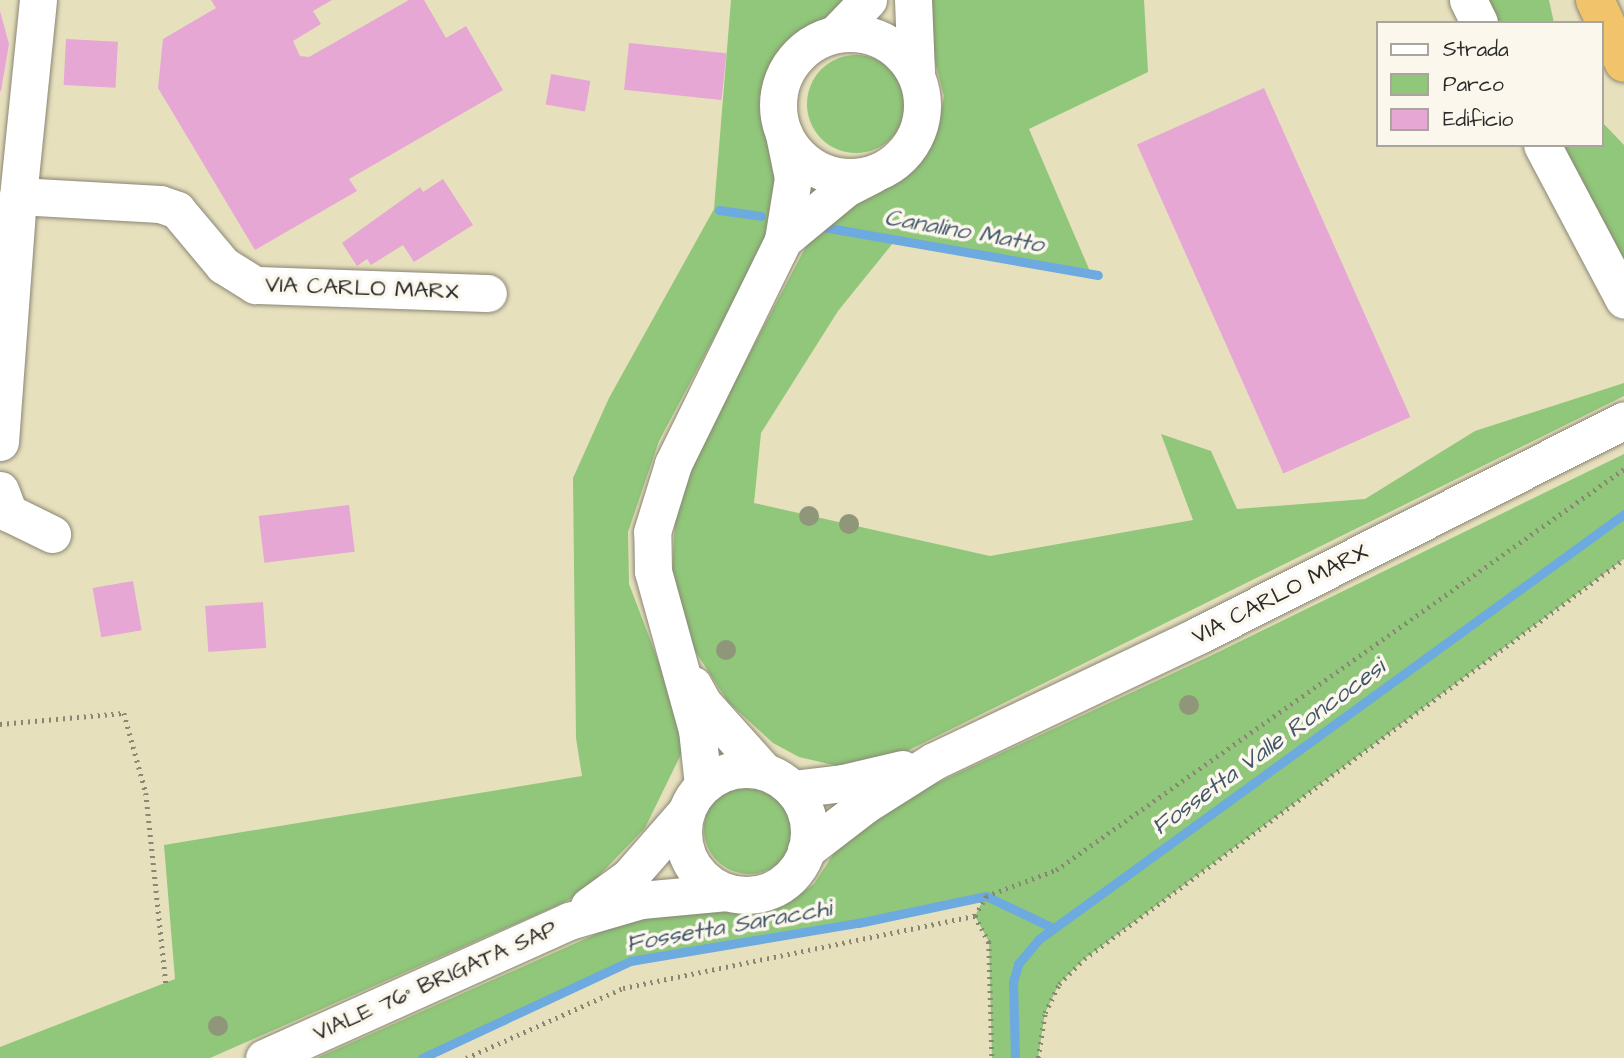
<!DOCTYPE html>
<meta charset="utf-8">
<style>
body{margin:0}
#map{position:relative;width:1624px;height:1058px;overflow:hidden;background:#e7e0bd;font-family:"Architects Daughter",sans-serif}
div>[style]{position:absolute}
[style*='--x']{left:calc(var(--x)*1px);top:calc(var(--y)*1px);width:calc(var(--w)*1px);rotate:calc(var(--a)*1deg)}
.green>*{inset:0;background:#90c77a}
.round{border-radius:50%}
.stream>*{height:9px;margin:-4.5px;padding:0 4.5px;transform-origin:4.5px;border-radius:4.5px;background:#6daadf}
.building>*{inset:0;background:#e6a7d4;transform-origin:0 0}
.path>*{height:4.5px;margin-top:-2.25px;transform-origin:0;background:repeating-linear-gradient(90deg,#898674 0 2px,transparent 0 7px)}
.roads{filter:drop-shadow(0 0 2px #898674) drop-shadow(0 0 2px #898674)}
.minor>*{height:37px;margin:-18.5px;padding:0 18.5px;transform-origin:18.5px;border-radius:18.5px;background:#fff}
.minor>.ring{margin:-18.5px;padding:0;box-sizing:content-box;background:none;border:37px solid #fff;border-radius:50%}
.highway>*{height:38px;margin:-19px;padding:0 19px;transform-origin:19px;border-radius:19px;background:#f1c36a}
.trees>*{width:20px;height:20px;margin:-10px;border-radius:50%;background:#90967a}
span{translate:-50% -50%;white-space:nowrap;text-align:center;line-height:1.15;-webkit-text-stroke:7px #fbf7ec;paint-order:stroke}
.street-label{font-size:23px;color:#2b2b2b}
.water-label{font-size:24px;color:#42576a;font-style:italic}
.legend{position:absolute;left:1376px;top:21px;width:228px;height:126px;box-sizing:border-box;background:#fbf7ec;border:2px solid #a8a59f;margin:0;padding:9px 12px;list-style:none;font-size:21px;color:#2b2b2b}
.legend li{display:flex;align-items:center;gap:14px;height:35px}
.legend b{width:35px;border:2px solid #a8a59f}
</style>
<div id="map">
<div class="green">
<div style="clip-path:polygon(731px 0,854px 0,805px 31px,782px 54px,770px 76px,767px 102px,781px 200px,751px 268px,659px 441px,628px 532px,629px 584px,669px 689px,685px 746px,645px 828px,583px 892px,563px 903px,210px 1058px,0 1058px,0 1047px,175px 979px,164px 845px,582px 776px,576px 738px,573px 478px,609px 398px,714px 209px)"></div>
<div style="clip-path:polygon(931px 0,1144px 0,1148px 72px,1029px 129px,1092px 276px,893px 243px,838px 311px,761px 433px,754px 503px,990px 556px,1193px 520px,1161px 434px,1211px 451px,1237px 509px,1365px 499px,1475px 431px,1624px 383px,1624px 396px,903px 753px,846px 768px,799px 757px,773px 743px,728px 702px,688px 640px,672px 577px,675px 521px,688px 471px,813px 233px,876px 180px,903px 170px,923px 153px,938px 129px,944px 96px,931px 46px)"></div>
<div style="clip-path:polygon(1484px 0,1549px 0,1554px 23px,1495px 23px)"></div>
<div class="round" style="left:807px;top:55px;width:98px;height:98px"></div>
<div style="clip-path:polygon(1601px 121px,1624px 145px,1624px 268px,1554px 145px,1601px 145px)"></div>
<div style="clip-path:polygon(1624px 454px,1624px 559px,1084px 959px,1059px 984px,1045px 1013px,1038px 1058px,992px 1058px,989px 942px,975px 916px,985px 896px,858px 923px,630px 961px,422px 1058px,317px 1058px,639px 915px,712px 906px,765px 912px,783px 906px,814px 884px,838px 847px,872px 813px,1208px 657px)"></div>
<div class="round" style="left:704px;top:784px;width:90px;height:90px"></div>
</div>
<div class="stream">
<div style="--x:719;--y:210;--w:42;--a:8.1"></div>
<div style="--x:823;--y:227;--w:279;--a:9.9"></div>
<div style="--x:422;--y:1058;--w:230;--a:-25"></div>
<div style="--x:630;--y:961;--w:231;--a:-9.5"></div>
<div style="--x:858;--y:923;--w:131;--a:-11.9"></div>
<div style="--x:986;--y:896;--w:74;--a:25.5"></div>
<div style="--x:1015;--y:1058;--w:76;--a:-91.5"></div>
<div style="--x:1013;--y:982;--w:19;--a:-74"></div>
<div style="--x:1018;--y:964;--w:33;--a:-50"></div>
<div style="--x:1039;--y:939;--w:723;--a:-36"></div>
</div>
<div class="building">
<div style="clip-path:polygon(211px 0,332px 0,313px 11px,321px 24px,293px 41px,300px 56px,309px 57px,409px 0,424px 0,446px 38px,466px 26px,503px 90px,349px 179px,357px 191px,255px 250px,158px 88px,163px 39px,216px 8px)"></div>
<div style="clip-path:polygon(0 11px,9px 44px,1px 91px,0 91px)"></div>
<div style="left:66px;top:39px;width:52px;height:46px;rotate:3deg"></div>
<div style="left:629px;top:43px;width:98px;height:47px;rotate:6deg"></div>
<div style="left:551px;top:74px;width:40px;height:31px;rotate:10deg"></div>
<div style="left:1264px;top:88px;width:360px;height:139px;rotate:66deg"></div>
<div style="clip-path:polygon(443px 179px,473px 225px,414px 262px,403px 245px,371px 265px,367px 259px,357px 266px,342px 243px,420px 187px,423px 192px)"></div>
<div style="left:349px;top:505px;width:47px;height:91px;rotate:83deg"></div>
<div style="left:133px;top:581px;width:50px;height:41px;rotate:80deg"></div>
<div style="left:263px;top:602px;width:46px;height:58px;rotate:86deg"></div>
</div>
<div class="path">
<div style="--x:0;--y:724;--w:124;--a:-5.1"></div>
<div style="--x:124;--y:713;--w:83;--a:74.6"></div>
<div style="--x:146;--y:793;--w:191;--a:84"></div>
<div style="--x:975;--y:916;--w:30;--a:62"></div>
<div style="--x:989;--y:942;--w:116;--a:88.5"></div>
<div style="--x:466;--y:1058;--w:172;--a:-24"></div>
<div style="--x:623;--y:988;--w:359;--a:-11.6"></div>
<div style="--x:975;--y:916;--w:23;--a:-61"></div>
<div style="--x:986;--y:896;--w:75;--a:-20.4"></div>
<div style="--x:1056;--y:870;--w:695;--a:-35.22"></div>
<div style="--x:1038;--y:1058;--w:46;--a:-81.2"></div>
<div style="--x:1045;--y:1013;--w:32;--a:-64"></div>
<div style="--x:1059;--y:984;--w:35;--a:-45"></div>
<div style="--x:1084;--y:959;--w:672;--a:-36.53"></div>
</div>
<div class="roads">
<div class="minor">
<div style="--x:38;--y:0;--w:197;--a:95.8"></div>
<div style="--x:18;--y:196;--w:142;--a:3.2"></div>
<div style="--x:160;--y:204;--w:18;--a:19"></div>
<div style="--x:177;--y:210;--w:72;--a:50.1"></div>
<div style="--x:223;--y:265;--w:38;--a:32"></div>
<div style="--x:255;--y:285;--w:233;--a:2"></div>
<div style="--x:913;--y:0;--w:73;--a:87.6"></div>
<div style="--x:1468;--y:0;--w:25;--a:64"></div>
<div class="ring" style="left:778px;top:33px;width:107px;height:107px"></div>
<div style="--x:836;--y:33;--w:46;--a:-45.9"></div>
<div style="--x:1542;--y:145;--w:175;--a:62.1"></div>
<div style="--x:783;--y:240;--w:82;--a:-39.5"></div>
<div style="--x:846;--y:188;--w:29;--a:-27"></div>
<div style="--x:0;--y:442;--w:247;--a:-85.8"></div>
<div style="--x:0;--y:490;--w:25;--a:69"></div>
<div style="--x:9;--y:513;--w:48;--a:26"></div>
<div style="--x:693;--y:685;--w:21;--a:61"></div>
<div style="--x:703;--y:703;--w:91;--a:48.1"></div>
<div class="ring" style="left:683px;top:769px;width:89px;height:89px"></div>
<div style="--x:703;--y:785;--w:55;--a:-96.2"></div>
<div style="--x:697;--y:730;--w:165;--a:-105.5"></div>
<div style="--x:653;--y:571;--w:39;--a:-91"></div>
<div style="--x:652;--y:532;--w:71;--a:-72.8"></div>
<div style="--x:673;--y:464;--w:250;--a:-63.8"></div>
<div style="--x:783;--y:240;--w:63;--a:-80.8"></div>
<div style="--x:793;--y:178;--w:45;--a:-101.6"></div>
<div style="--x:792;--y:789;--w:51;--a:-6.7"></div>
<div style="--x:843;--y:783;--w:61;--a:-13.3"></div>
<div style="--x:806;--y:850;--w:76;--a:-37.5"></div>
<div style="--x:866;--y:804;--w:80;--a:-32.3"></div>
<div style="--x:934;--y:761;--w:293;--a:-25.4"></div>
<div style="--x:1199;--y:635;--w:476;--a:-26.8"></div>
<div style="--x:589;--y:906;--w:49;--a:-35.9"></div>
<div style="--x:629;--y:877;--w:85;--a:-48.8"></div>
<div style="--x:264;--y:1058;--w:334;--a:-24.2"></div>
<div style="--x:569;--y:921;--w:75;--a:-16.3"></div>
<div style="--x:641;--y:900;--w:86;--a:-5.3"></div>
</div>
<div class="highway">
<div style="--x:1595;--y:0;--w:69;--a:65.3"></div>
</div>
</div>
<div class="trees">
<div style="left:809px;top:516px"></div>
<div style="left:849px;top:524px"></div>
<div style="left:726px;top:650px"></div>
<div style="left:1189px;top:705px"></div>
<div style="left:218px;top:1026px"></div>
</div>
<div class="street-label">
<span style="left:362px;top:288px;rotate:2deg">VIA CARLO MARX</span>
<span style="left:1280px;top:594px;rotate:-27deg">VIA CARLO MARX</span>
<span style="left:435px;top:981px;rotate:-24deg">VIALE 76° BRIGATA SAP</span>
</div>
<div class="water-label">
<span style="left:964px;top:232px;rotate:10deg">Canalino Matto</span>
<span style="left:1269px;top:748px;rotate:-36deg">Fossetta Valle Roncocesi</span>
<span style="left:729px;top:927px;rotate:-10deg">Fossetta Saracchi</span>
</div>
<ul class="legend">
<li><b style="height:9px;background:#fff"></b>Strada</li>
<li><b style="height:19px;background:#90c77a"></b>Parco</li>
<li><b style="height:19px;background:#e6a7d4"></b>Edificio</li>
</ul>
</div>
